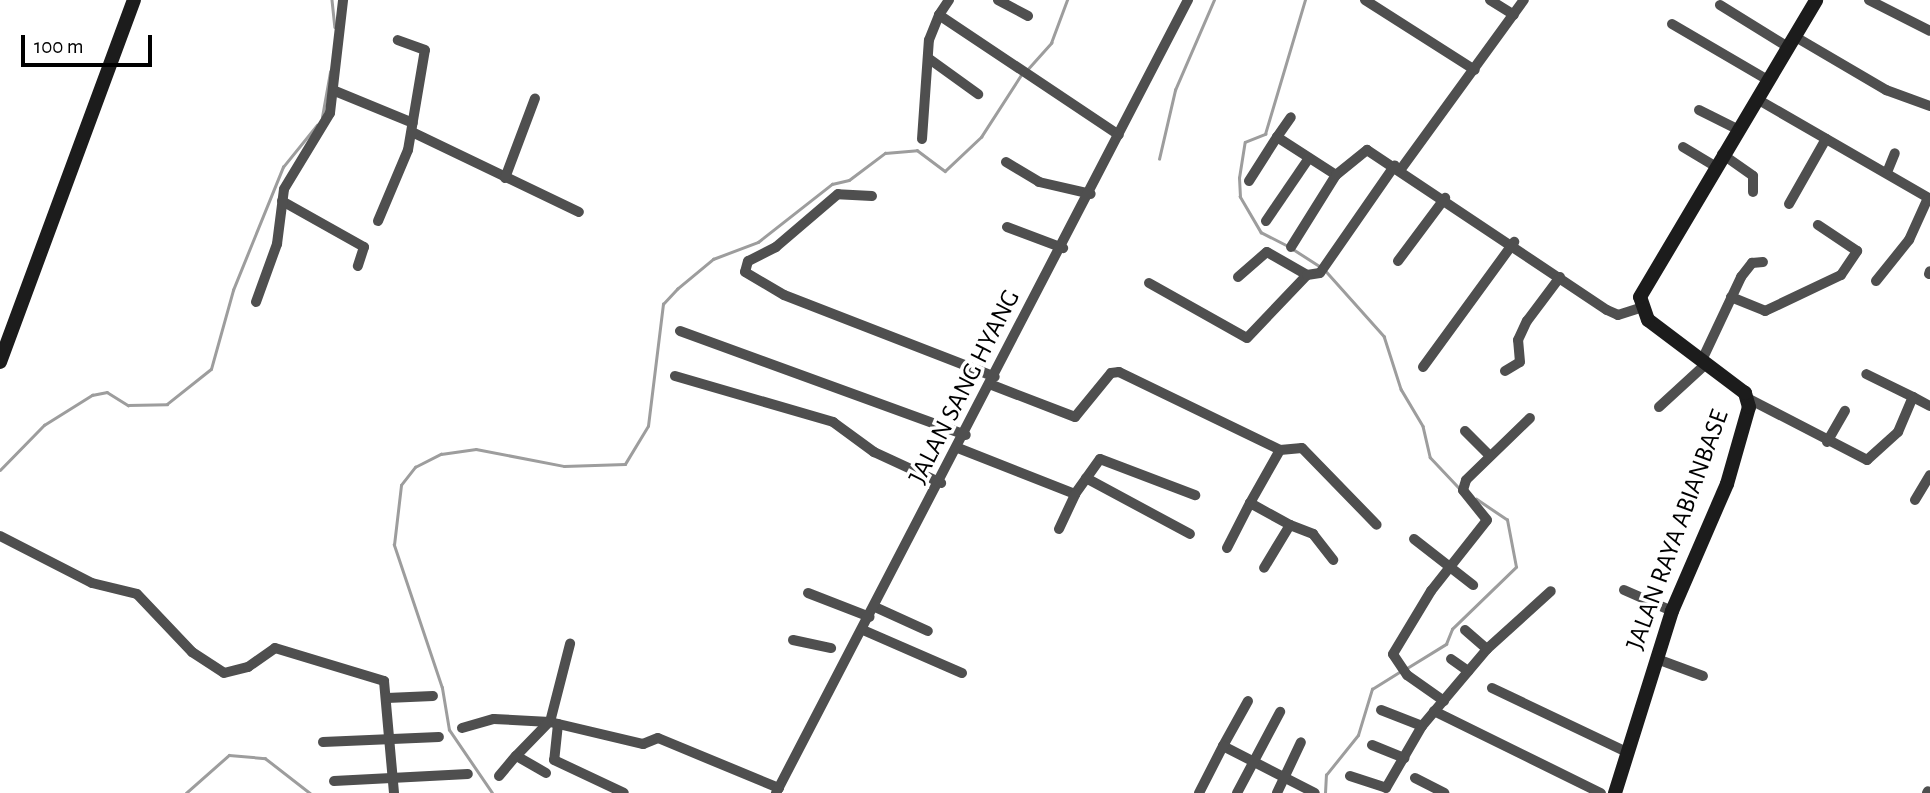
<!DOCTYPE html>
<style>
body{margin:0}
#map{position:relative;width:1930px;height:793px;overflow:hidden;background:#fff;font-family:"Alegreya Sans",sans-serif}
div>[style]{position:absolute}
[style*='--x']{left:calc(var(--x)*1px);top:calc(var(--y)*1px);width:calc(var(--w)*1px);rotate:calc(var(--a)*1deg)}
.stream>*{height:2.5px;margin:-1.25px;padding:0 1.25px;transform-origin:1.25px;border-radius:1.25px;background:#9d9d9d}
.street>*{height:10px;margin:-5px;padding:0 5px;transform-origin:5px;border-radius:5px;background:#4f4f4f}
.secondary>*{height:14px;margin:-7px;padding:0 7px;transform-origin:7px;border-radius:7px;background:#1c1c1c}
span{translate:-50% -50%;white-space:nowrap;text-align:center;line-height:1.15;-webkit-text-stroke:7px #fff;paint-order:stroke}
.street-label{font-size:26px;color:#000}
.scale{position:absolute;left:21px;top:35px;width:131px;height:32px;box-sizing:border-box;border:4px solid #000;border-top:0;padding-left:9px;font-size:21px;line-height:24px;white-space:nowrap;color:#000;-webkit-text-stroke:5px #fff;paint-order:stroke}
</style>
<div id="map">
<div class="stream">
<div style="--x:332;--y:0;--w:27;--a:84"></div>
<div style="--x:1026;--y:71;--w:38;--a:-48"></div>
<div style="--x:1051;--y:43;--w:46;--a:-69.6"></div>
<div style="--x:322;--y:117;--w:46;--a:-79.9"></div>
<div style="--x:1159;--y:159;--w:71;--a:-76.9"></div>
<div style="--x:1175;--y:90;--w:98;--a:-66.6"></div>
<div style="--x:1287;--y:246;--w:29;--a:-153"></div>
<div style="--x:1261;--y:233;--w:42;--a:-120.3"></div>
<div style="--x:1240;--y:197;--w:19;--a:-93"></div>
<div style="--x:1239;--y:178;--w:36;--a:-81"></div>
<div style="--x:1245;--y:142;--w:22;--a:-22"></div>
<div style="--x:1265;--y:134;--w:140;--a:-73.4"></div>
<div style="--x:1293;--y:249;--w:31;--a:33"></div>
<div style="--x:1325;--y:270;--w:89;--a:48.2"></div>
<div style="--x:1384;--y:336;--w:56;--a:72.2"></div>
<div style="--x:1401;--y:389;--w:43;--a:59.3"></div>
<div style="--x:1423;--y:426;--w:32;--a:77"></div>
<div style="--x:1430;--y:457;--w:45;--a:46.8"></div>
<div style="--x:0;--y:470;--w:63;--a:-45.6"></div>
<div style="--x:44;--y:425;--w:57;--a:-32"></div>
<div style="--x:92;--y:395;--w:15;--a:-11"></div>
<div style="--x:107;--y:392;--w:25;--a:32"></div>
<div style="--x:128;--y:405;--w:39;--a:-1"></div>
<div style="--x:167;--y:404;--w:56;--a:-38.5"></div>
<div style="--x:211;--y:369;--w:82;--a:-74.4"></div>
<div style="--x:233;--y:290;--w:133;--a:-67.9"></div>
<div style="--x:283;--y:167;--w:54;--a:-51"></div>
<div style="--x:1407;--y:668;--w:46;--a:-31.6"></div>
<div style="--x:1446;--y:644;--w:16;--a:-68"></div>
<div style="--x:1452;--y:629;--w:89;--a:-44.1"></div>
<div style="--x:1516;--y:567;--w:48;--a:-100.8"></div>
<div style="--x:1507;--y:520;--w:37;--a:-146"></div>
<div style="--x:186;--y:793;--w:57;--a:-41.5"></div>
<div style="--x:229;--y:755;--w:36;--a:5"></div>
<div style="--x:265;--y:758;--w:57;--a:37.9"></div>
<div style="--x:492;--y:793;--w:76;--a:-124.3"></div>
<div style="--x:449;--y:730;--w:43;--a:-99.5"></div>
<div style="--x:442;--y:688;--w:151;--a:-108.6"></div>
<div style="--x:394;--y:545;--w:60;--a:-83.3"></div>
<div style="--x:401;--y:485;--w:23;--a:-52"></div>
<div style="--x:415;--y:467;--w:29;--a:-27"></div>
<div style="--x:441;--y:454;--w:35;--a:-8"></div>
<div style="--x:476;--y:449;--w:90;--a:10.9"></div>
<div style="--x:564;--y:466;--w:61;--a:-1.9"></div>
<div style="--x:625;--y:464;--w:44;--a:-58.8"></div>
<div style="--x:648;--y:426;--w:123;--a:-83"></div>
<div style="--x:663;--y:304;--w:21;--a:-47"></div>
<div style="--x:677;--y:289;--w:47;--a:-39.8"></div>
<div style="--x:713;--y:259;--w:48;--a:-20.7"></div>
<div style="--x:758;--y:242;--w:94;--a:-38.1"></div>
<div style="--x:832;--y:184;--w:17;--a:-13"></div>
<div style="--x:849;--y:180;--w:45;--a:-36.9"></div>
<div style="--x:885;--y:153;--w:32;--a:-5"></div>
<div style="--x:917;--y:150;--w:35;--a:37"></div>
<div style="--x:945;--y:171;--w:50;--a:-43.4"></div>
<div style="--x:981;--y:137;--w:74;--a:-57.2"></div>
<div style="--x:1325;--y:793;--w:18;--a:-87"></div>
<div style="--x:1326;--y:775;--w:51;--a:-51.3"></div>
<div style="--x:1358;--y:735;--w:48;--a:-73.1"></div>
<div style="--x:1372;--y:689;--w:34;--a:-32"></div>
</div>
<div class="street">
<div style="--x:949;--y:0;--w:18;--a:124"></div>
<div style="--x:939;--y:15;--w:216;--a:33.7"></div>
<div style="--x:998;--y:0;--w:34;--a:28"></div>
<div style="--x:1365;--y:0;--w:130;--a:32.5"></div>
<div style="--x:1490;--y:0;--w:28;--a:32"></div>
<div style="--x:1869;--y:0;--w:68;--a:26.9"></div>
<div style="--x:1720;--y:5;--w:80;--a:31.7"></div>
<div style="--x:1672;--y:24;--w:111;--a:30.3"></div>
<div style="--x:1794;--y:36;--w:107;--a:30.4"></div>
<div style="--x:1886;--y:90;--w:47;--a:20"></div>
<div style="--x:928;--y:58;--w:62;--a:35.8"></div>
<div style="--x:335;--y:91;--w:84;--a:22.3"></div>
<div style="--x:1757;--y:99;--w:200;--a:30"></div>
<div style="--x:1699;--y:110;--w:42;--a:26.6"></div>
<div style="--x:412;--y:132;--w:185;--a:25.6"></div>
<div style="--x:1277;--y:137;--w:24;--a:-55"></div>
<div style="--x:922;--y:139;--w:99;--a:-86"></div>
<div style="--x:929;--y:40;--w:27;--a:-68"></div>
<div style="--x:1683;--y:147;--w:37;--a:31"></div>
<div style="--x:1722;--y:154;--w:38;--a:35"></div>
<div style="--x:1753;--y:176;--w:16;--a:90"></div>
<div style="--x:1006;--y:162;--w:39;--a:31"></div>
<div style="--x:1039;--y:182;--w:53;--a:13"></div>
<div style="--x:1401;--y:169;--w:209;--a:-54"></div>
<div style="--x:1888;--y:170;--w:18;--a:-68"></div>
<div style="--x:505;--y:178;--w:85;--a:-69.4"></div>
<div style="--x:1249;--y:181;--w:52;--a:-57.5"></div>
<div style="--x:1277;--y:137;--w:70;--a:32.8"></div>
<div style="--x:872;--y:196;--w:34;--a:-177"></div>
<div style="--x:838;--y:194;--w:82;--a:139.5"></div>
<div style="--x:776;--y:247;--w:31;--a:153"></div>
<div style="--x:748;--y:261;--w:11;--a:105"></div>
<div style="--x:745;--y:272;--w:45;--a:30.5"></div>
<div style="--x:784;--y:295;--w:226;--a:21.2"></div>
<div style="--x:282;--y:201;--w:94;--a:29.3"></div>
<div style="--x:364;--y:247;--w:20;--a:108"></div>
<div style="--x:1789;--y:204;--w:75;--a:-60.4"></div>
<div style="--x:378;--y:221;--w:77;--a:-67.1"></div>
<div style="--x:408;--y:150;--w:101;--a:-80.4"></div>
<div style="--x:425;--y:50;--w:29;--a:-160"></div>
<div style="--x:1266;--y:221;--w:76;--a:-55.7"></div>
<div style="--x:1007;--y:227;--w:60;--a:20.6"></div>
<div style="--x:1291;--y:247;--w:85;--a:-58"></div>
<div style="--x:1336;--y:175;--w:40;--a:-39"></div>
<div style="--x:1367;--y:150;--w:288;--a:33.7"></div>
<div style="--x:1607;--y:310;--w:12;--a:24"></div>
<div style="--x:1618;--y:315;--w:23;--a:-18"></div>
<div style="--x:1398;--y:261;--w:79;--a:-53.3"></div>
<div style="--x:1929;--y:274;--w:3;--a:-72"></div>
<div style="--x:1238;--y:277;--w:38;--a:-41"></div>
<div style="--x:1267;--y:252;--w:46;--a:29.9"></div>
<div style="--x:1876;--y:281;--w:53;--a:-51.2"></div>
<div style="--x:1909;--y:240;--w:46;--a:-65.7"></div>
<div style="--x:1149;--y:283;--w:112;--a:29.3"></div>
<div style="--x:1247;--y:338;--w:87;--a:-46.4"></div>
<div style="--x:1307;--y:275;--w:13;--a:-9"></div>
<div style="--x:1320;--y:273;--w:131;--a:-55.2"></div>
<div style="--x:1731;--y:297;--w:37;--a:22"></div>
<div style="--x:1765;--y:311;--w:84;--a:-25.3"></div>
<div style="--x:1841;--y:275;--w:29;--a:-56"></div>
<div style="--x:1857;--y:251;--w:47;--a:-146.3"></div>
<div style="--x:256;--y:302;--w:62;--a:-70.1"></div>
<div style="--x:277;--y:244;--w:55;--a:-82.7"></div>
<div style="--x:284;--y:189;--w:89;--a:-58.8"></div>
<div style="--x:330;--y:113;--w:114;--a:-83.4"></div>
<div style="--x:680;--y:331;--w:304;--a:20"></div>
<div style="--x:1702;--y:360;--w:92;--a:-64.8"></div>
<div style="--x:1741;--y:277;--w:18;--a:-52"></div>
<div style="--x:1752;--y:263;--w:11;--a:-5"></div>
<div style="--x:1423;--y:367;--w:155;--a:-53.9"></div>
<div style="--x:1505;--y:371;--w:17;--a:-31"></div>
<div style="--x:1520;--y:362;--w:22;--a:-95"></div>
<div style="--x:1518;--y:340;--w:21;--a:-65"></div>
<div style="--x:1527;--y:321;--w:55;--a:-53.1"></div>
<div style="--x:675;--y:376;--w:165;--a:16.2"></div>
<div style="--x:833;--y:422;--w:51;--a:36.2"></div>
<div style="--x:874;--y:452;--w:74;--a:24.8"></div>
<div style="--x:992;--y:385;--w:89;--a:21.1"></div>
<div style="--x:1075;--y:417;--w:57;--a:-50.7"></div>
<div style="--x:1111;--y:373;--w:8;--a:-7"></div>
<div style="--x:1119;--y:372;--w:179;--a:25.8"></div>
<div style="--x:1280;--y:450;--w:61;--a:119.5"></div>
<div style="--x:1250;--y:503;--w:46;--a:28.8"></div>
<div style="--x:1290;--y:525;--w:50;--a:121.2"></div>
<div style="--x:1913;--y:397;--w:19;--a:28"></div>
<div style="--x:1749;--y:399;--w:133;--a:27.3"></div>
<div style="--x:1867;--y:460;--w:42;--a:-42.1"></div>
<div style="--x:1898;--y:432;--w:38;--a:-67"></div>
<div style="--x:1913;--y:397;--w:52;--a:-153.9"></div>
<div style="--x:1659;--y:407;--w:64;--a:-42.5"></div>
<div style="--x:1465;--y:431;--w:35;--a:45"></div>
<div style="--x:1827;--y:442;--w:36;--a:-60"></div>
<div style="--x:958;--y:448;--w:126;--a:21.5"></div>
<div style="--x:1075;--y:494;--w:43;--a:-54.5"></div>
<div style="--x:1100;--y:459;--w:102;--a:20.8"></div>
<div style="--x:1280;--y:450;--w:22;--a:-5"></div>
<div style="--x:1302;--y:448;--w:107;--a:45.8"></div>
<div style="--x:1086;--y:478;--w:118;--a:28.3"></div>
<div style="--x:1915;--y:500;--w:29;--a:-59"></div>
<div style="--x:1290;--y:525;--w:25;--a:21"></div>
<div style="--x:1313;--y:534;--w:33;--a:52"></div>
<div style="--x:1059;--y:529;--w:38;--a:-65"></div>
<div style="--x:0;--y:536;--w:103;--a:27.1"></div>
<div style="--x:92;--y:583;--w:46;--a:13.7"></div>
<div style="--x:137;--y:594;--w:80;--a:46.5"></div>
<div style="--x:192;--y:652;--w:38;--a:33"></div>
<div style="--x:224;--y:673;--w:25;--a:-14"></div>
<div style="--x:248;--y:667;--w:33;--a:-35"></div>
<div style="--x:275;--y:648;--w:114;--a:16.8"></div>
<div style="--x:384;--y:681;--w:112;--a:84.9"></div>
<div style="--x:1414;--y:539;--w:75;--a:37.9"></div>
<div style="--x:1227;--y:548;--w:51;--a:-62.9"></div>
<div style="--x:1624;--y:590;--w:52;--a:23.6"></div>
<div style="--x:808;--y:593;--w:66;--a:21.2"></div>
<div style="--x:875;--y:607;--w:58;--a:24.4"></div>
<div style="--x:863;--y:630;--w:108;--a:23.5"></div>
<div style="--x:1465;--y:630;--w:29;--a:41"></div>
<div style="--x:793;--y:640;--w:39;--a:12"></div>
<div style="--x:1451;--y:659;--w:21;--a:35"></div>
<div style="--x:1657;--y:659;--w:49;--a:20.3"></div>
<div style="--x:1492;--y:688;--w:149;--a:25.4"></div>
<div style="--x:387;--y:698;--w:46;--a:-2.5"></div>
<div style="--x:1248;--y:701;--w:51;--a:119.1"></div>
<div style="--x:1223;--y:746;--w:103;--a:27.1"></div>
<div style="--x:1444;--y:701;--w:45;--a:-144.9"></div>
<div style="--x:1407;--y:675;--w:25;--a:-124"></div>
<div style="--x:1393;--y:654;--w:74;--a:-58.9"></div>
<div style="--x:1431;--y:591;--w:90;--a:-51.7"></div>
<div style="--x:1487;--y:520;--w:38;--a:-129"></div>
<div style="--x:1463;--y:490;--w:10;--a:-73"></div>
<div style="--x:1466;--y:480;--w:89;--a:-44.1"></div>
<div style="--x:1381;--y:710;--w:44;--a:21.3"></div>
<div style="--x:1434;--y:711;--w:186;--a:26.2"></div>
<div style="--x:550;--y:722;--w:81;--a:-75.6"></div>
<div style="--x:558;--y:724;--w:36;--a:96"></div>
<div style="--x:554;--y:760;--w:77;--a:25.2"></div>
<div style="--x:462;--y:728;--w:33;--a:-16"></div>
<div style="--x:494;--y:719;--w:56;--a:3.1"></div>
<div style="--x:550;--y:722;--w:96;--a:13.3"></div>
<div style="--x:643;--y:744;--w:16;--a:-22"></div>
<div style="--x:658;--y:738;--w:131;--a:22.5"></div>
<div style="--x:323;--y:742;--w:116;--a:-2.5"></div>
<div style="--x:1372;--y:745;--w:35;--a:22"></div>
<div style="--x:546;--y:773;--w:34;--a:-150"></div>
<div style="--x:516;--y:756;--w:45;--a:-45.9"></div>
<div style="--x:499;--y:776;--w:26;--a:-50"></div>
<div style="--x:1350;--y:776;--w:38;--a:18"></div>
<div style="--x:1386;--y:788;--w:72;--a:-59.9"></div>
<div style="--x:1422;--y:726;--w:101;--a:-49.8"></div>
<div style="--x:1487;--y:649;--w:86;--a:-42.2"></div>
<div style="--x:1415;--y:778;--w:33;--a:27"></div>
<div style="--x:334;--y:781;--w:134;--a:-3"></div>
<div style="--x:776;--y:793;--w:894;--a:-62.55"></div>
<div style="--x:1199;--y:793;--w:53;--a:-62.9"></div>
<div style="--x:1237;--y:793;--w:92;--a:-62"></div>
<div style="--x:1277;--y:793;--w:56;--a:-64.8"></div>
<div style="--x:1927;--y:793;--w:2;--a:-63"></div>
</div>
<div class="secondary">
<div style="--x:0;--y:362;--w:386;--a:-69.7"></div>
<div style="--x:1615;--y:793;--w:191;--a:-72.6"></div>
<div style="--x:1672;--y:611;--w:138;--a:-66.6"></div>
<div style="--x:1727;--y:484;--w:80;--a:-74.1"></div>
<div style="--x:1749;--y:407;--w:15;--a:-106"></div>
<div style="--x:1745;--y:393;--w:121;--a:-143"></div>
<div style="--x:1648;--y:320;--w:24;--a:-109"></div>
<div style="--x:1640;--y:297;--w:345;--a:-59.3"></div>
</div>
<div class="street-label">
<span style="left:965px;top:387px;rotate:-63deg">JALAN SANG HYANG</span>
<span style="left:1678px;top:530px;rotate:-70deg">JALAN RAYA ABIANBASE</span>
</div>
<div class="scale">100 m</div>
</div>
